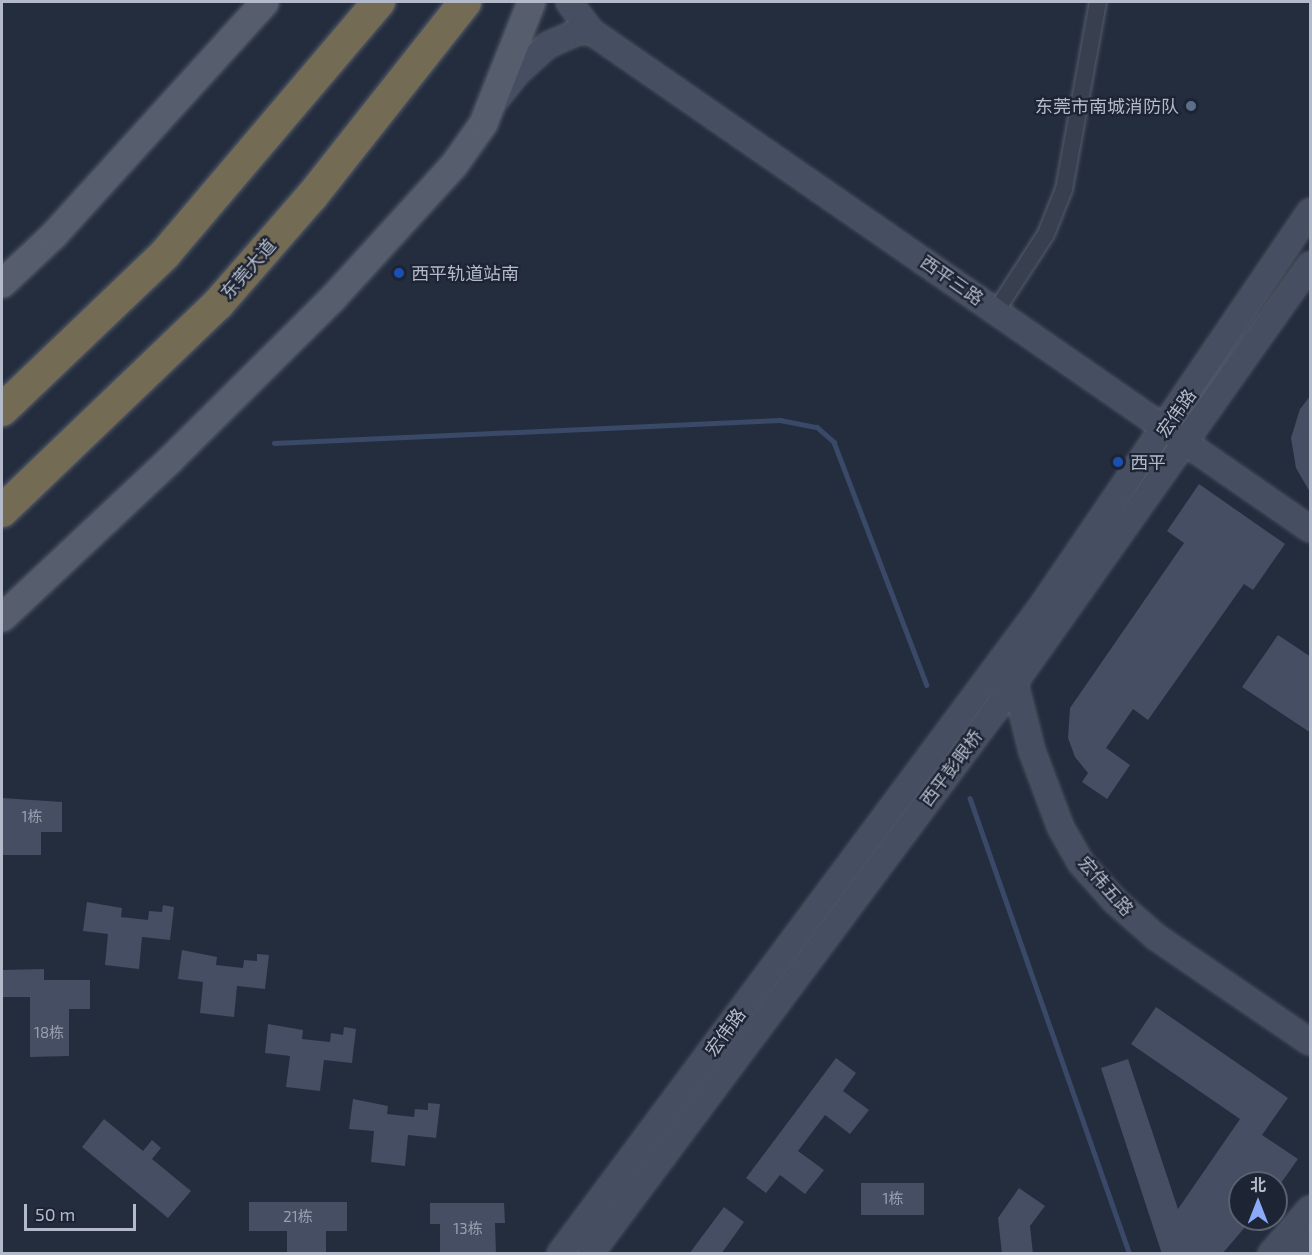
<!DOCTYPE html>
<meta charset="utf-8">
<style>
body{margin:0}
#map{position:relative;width:1312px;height:1255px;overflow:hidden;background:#242d3e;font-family:"Exo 2","Noto Sans SC",sans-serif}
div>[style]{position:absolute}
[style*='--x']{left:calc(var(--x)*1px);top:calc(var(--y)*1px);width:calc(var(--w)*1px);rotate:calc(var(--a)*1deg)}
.stream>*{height:4.5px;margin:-2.25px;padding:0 2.25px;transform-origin:2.25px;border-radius:2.25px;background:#394967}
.building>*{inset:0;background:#454e62;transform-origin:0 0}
.roads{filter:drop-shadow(0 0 2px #565d6c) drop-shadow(0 0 2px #565d6c)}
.street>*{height:16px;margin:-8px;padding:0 8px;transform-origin:8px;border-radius:8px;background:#383f4e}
.secondary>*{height:24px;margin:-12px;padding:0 12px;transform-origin:12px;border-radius:12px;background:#464e61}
.primary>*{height:27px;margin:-13.5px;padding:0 13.5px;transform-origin:13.5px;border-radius:13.5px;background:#565e6e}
.highway>*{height:32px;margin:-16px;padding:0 16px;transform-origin:16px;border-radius:16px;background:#746b55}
.dots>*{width:16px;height:16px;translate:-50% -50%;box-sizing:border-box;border:3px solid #1d2433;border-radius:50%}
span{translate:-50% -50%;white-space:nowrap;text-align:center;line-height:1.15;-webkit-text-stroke:4.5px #1d2433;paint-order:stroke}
.number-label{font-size:15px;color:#989faf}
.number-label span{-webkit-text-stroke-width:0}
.poi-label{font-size:18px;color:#b4bac9}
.right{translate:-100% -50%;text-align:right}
.left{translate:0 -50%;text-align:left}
.street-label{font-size:18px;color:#b4bac9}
.frame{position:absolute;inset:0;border:3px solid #b4bac9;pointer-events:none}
.north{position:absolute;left:1228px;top:1171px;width:60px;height:60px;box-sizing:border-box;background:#1d2433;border:2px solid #59606f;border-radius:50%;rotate:0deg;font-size:16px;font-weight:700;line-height:24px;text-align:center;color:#b4bac9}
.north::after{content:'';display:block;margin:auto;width:21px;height:27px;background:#8baaf8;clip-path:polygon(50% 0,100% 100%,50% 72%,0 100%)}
.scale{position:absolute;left:24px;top:1204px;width:112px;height:27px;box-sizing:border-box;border:3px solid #b4bac9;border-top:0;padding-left:8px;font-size:18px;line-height:21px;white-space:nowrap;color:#b4bac9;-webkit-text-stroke:4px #1d2433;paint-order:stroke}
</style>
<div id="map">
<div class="stream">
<div style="--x:274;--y:443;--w:507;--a:-2.6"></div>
<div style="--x:780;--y:420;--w:38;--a:11"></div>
<div style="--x:817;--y:427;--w:23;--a:41"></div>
<div style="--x:834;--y:442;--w:260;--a:69.1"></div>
<div style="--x:970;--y:798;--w:483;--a:70.7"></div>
</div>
<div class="building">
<div style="clip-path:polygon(1311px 395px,1311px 494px,1296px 468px,1291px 438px,1300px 409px)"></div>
<div style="clip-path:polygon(1199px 484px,1285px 544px,1253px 590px,1244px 584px,1148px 720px,1133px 709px,1106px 748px,1130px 765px,1107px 799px,1082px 782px,1088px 773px,1075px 757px,1068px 738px,1070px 708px,1184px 543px,1167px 531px)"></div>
<div style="clip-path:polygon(1278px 635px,1311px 657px,1311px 733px,1242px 687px)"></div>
<div style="clip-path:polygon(2px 798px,62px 802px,62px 832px,41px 832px,41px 855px,2px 855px)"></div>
<div style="clip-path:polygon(87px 902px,122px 908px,121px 917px,148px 920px,149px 911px,162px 912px,163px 905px,174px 907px,170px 940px,142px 937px,139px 969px,105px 965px,108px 934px,83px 931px)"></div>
<div style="clip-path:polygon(182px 950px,217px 957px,216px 965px,243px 968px,244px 960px,257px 961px,257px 954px,269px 955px,265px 989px,237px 986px,234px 1017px,200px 1013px,203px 982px,178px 979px)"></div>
<div style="clip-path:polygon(44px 969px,44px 980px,90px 980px,90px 1009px,69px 1009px,69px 1056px,30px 1057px,30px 997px,2px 997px,2px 970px)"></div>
<div style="clip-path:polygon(1156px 1007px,1288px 1098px,1262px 1135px,1298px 1159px,1281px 1183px,1240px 1183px,1240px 1219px,1252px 1219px,1222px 1254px,1162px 1254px,1101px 1068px,1128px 1059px,1178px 1209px,1240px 1119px,1131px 1044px)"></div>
<div style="clip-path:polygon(268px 1024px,303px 1030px,302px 1039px,330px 1042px,331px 1033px,343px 1035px,344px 1027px,356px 1029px,352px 1063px,324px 1060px,320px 1091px,286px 1087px,290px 1056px,265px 1053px)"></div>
<div style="clip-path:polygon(836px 1058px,856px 1073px,843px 1091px,869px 1110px,850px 1134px,825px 1115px,798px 1151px,824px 1170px,805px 1194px,780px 1175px,766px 1193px,746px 1178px)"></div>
<div style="clip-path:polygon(353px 1099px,388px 1106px,387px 1114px,414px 1117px,415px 1109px,428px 1110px,428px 1103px,440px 1104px,436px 1138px,408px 1135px,405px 1166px,371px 1162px,374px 1131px,349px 1129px)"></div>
<div style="clip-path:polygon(104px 1119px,143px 1151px,152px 1140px,161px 1148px,152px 1159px,191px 1191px,168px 1218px,82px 1147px)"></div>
<div style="left:861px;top:1183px;width:63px;height:32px"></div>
<div style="clip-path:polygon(1019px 1188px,1045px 1206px,1030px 1226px,1033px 1254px,1002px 1254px,998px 1218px)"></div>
<div style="clip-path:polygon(249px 1202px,347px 1202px,347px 1231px,326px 1231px,326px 1254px,287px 1254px,287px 1231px,249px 1231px)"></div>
<div style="clip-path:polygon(430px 1203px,504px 1203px,505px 1223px,495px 1223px,496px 1254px,440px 1254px,440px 1224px,430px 1224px)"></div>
<div style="clip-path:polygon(724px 1207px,744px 1222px,721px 1254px,689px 1254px)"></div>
</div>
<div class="roads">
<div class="street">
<div style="--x:996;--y:311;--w:92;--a:-57"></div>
<div style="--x:1046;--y:234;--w:48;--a:-68.2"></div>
<div style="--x:1064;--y:189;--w:190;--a:-79.7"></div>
</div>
<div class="secondary">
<div style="--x:569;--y:2;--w:38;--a:53"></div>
<div style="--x:592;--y:32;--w:873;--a:34.69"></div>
<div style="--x:497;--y:98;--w:35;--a:-51"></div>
<div style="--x:519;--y:71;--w:39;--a:-42"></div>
<div style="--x:548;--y:45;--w:32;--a:-24"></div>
<div style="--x:577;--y:32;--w:15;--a:0"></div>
<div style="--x:1012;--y:672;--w:81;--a:75.8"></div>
<div style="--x:1032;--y:751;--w:82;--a:69.4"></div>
<div style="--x:1061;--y:828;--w:40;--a:60.3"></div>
<div style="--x:1081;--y:863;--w:51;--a:48.2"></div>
<div style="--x:1115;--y:901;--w:55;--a:41.3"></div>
<div style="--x:1156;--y:937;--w:186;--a:34.3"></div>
<div style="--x:560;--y:1254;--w:808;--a:-53.36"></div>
<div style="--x:1042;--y:606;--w:477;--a:-55.8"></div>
<div style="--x:590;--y:1254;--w:675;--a:-53.32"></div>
<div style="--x:993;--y:713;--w:549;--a:-54.72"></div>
<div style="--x:1271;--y:1254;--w:60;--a:-49.1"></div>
<div style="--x:1296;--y:1254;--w:23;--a:-52"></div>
</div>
<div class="primary">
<div style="--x:2;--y:283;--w:70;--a:-43.3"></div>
<div style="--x:53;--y:235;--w:314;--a:-47.8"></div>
<div style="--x:2;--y:617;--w:228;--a:-43.2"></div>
<div style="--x:168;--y:461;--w:234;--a:-44.8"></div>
<div style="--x:334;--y:296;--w:178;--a:-47.7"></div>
<div style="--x:454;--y:164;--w:50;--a:-54.7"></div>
<div style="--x:483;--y:123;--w:130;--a:-68.4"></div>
</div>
<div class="highway">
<div style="--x:2;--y:410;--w:226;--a:-43.7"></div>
<div style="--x:165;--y:254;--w:331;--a:-49.7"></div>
<div style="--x:2;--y:511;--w:299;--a:-43.8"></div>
<div style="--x:218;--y:304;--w:143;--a:-49"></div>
<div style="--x:312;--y:196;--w:247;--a:-51.7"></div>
</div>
</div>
<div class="dots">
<div style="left:1191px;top:106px;background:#5c6f8a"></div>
<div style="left:399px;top:273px;background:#1a4fb4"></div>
<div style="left:1118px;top:462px;background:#1a4fb4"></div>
</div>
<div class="number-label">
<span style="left:32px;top:817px">1栋</span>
<span style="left:49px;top:1033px">18栋</span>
<span style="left:893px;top:1199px">1栋</span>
<span style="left:298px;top:1217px">21栋</span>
<span style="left:468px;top:1229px">13栋</span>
</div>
<div class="poi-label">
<span class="right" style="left:1179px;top:106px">东莞市南城消防队</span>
<span class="left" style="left:411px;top:273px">西平轨道站南</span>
<span class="left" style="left:1130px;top:462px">西平</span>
</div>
<div class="street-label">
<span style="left:248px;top:269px;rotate:-49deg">东莞大道</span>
<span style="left:952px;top:280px;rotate:35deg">西平三路</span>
<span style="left:1176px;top:413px;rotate:-55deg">宏伟路</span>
<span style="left:951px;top:768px;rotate:-53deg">西平彭眼桥</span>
<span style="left:1106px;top:886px;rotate:48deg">宏伟五路</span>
<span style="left:725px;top:1032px;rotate:-54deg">宏伟路</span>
</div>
<div class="frame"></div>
<div class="north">北</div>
<div class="scale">50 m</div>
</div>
